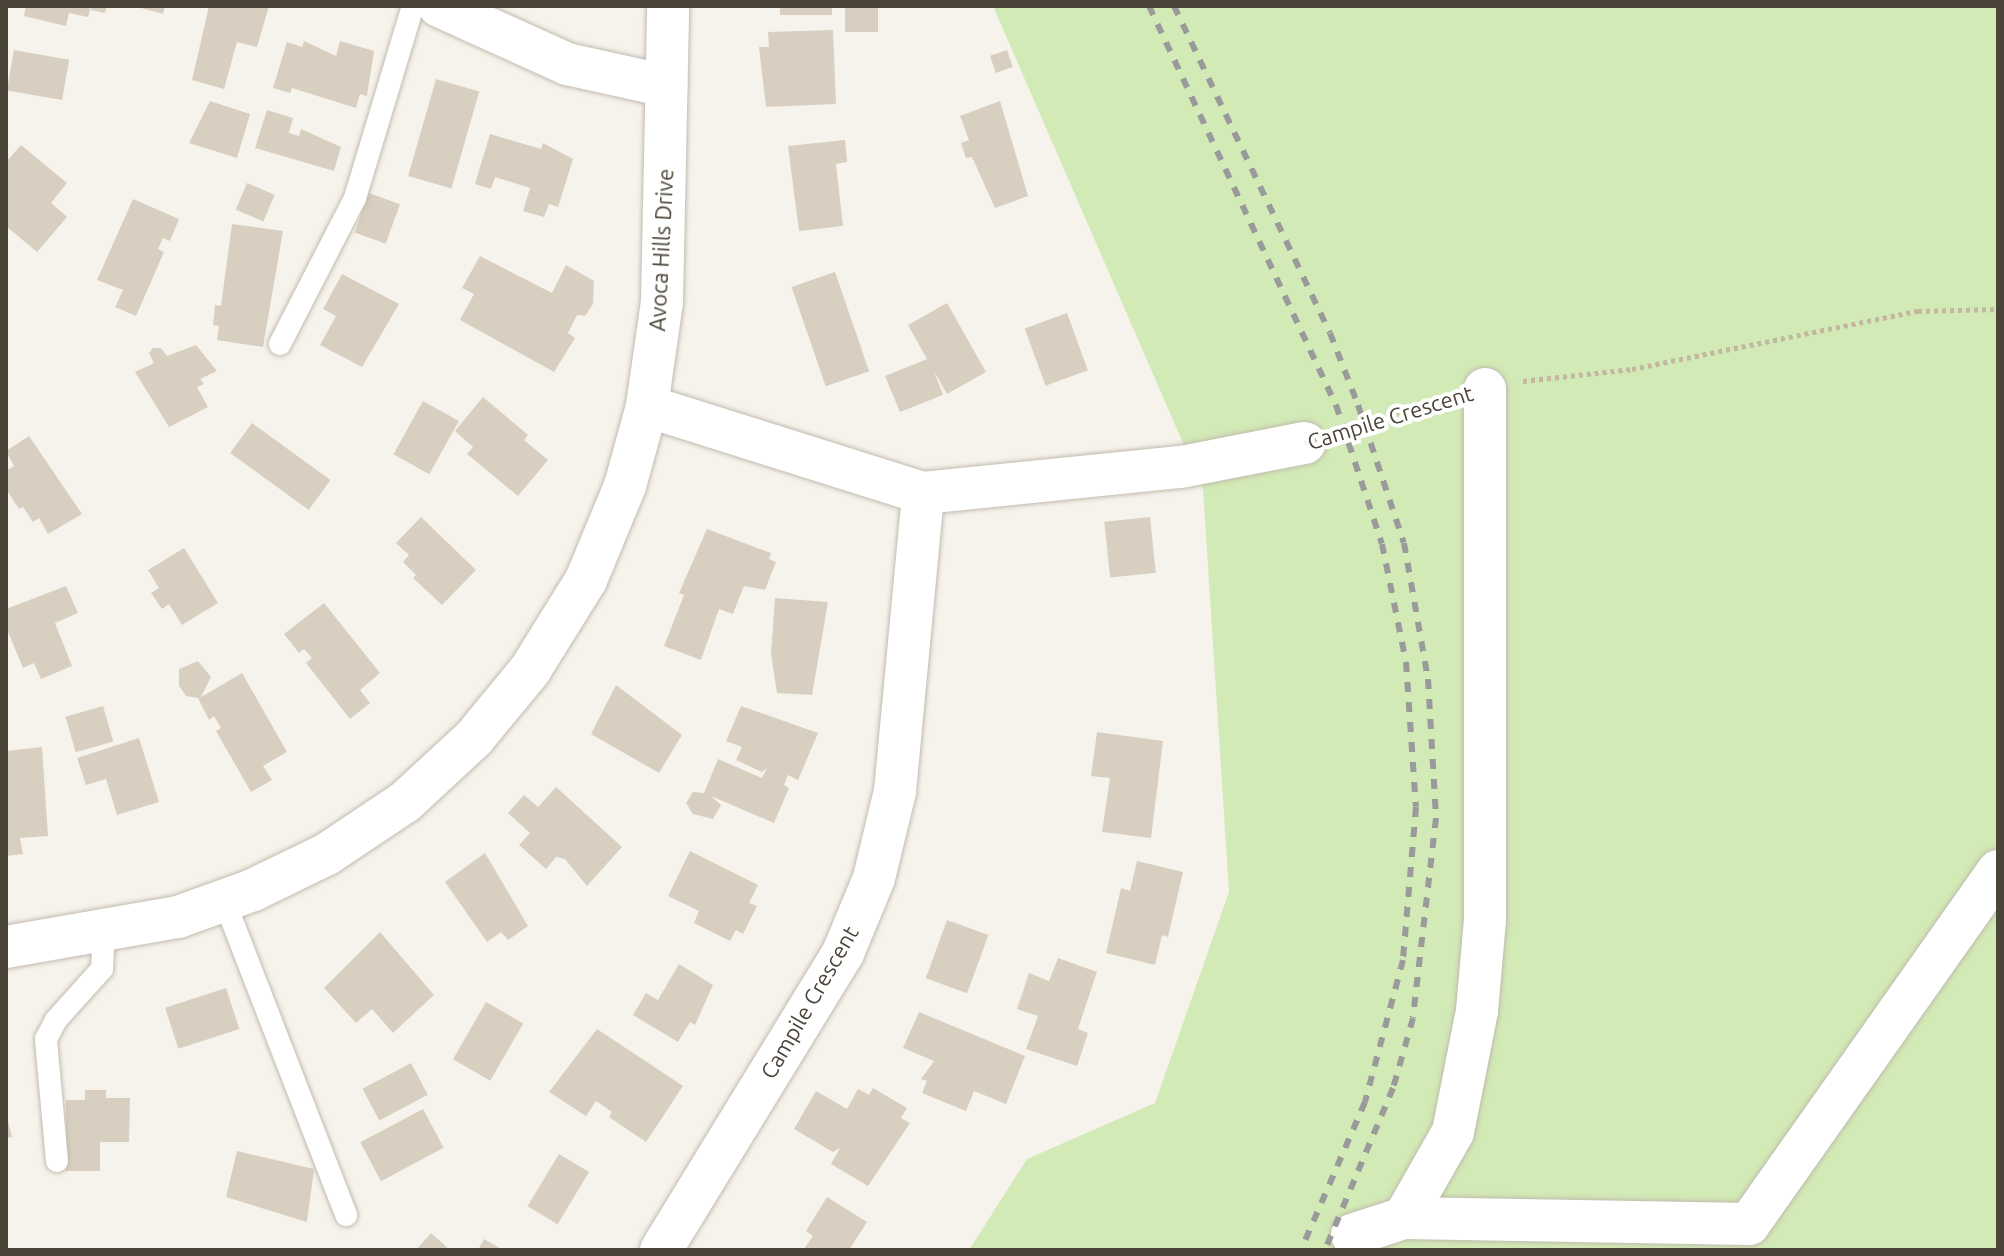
<!DOCTYPE html>
<style>
body{margin:0}
#map{position:relative;width:2004px;height:1256px;overflow:hidden;background:#f6f3ec;font-family:Ubuntu,sans-serif}
div>[style]{position:absolute}
[style*='--x']{left:calc(var(--x)*1px);top:calc(var(--y)*1px);width:calc(var(--w)*1px);rotate:calc(var(--a)*1deg)}
.green>*{inset:0;background:#d2eab5}
.building>*{inset:0;background:#d8cfc1;transform-origin:0 0}
.path>*{height:5px;margin-top:-2.5px;transform-origin:0;background:repeating-linear-gradient(90deg,#c4b79f 0 4px,transparent 0 8px)}
.roads{filter:drop-shadow(0 0 2px #c2bbae) drop-shadow(0 0 2px #c2bbae)}
.service>*{height:22px;margin:-11px;padding:0 11px;transform-origin:11px;border-radius:11px;background:#fff}
.minor>*{height:42px;margin:-21px;padding:0 21px;transform-origin:21px;border-radius:21px;background:#fff}
.rail>*{height:6px;margin-top:-3px;transform-origin:0;background:repeating-linear-gradient(90deg,#9a9a9a 0 10px,transparent 0 20px)}
.path-bridge>*{height:5px;margin-top:-2.5px;transform-origin:0;background:repeating-linear-gradient(90deg,#c4b79f 0 4px,transparent 0 8px)}
span{translate:-50% -50%;white-space:nowrap;text-align:center;line-height:1.15;-webkit-text-stroke:8px #fff;paint-order:stroke}
.street-label{font-size:22px;color:#4b4439}
.frame{position:absolute;inset:0;border:8px solid #4b4439;pointer-events:none}
</style>
<div id="map">
<div class="green">
<div style="clip-path:polygon(993px 6px,1998px 6px,1998px 1250px,969px 1250px,1027px 1159px,1155px 1103px,1229px 892px,1203px 489px)"></div>
</div>
<div class="building">
<div style="clip-path:polygon(26px 6px,91px 6px,88px 17px,69px 13px,66px 26px,24px 16px)"></div>
<div style="clip-path:polygon(92px 6px,107px 6px,105px 13px,91px 10px)"></div>
<div style="clip-path:polygon(134px 6px,165px 6px,163px 14px)"></div>
<div style="clip-path:polygon(209px 6px,269px 6px,257px 47px,237px 42px,224px 89px,192px 80px)"></div>
<div style="left:780px;top:6px;width:52px;height:9px"></div>
<div style="left:845px;top:6px;width:33px;height:26px"></div>
<div style="clip-path:polygon(833px 30px,836px 104px,766px 107px,759px 47px,769px 47px,768px 32px)"></div>
<div style="clip-path:polygon(304px 41px,336px 56px,340px 41px,374px 51px,367px 96px,360px 94px,356px 108px,292px 88px,290px 93px,273px 88px,287px 42px,302px 47px)"></div>
<div style="left:14px;top:50px;width:56px;height:41px;rotate:10deg"></div>
<div style="left:1007px;top:50px;width:18px;height:18px;rotate:71deg"></div>
<div style="left:436px;top:79px;width:45px;height:101px;rotate:16deg"></div>
<div style="clip-path:polygon(210px 101px,250px 114px,237px 158px,189px 143px)"></div>
<div style="clip-path:polygon(1000px 101px,1028px 196px,995px 208px,972px 157px,966px 158px,961px 143px,969px 140px,960px 116px)"></div>
<div style="clip-path:polygon(267px 110px,293px 118px,289px 133px,299px 136px,301px 129px,341px 147px,334px 171px,255px 148px)"></div>
<div style="clip-path:polygon(490px 134px,541px 149px,543px 143px,573px 159px,558px 207px,549px 204px,544px 217px,523px 211px,530px 188px,495px 177px,491px 189px,475px 184px)"></div>
<div style="clip-path:polygon(845px 140px,847px 162px,836px 164px,843px 226px,799px 231px,788px 146px)"></div>
<div style="clip-path:polygon(21px 145px,67px 183px,51px 203px,67px 217px,37px 252px,6px 226px,6px 162px)"></div>
<div style="left:247px;top:183px;width:30px;height:29px;rotate:23deg"></div>
<div style="left:369px;top:193px;width:33px;height:42px;rotate:20deg"></div>
<div style="clip-path:polygon(133px 199px,179px 219px,170px 241px,163px 238px,158px 249px,164px 252px,136px 316px,115px 307px,123px 290px,97px 280px)"></div>
<div style="clip-path:polygon(232px 224px,283px 231px,263px 347px,217px 340px,219px 326px,213px 325px,215px 305px,221px 306px)"></div>
<div style="clip-path:polygon(480px 256px,552px 293px,566px 265px,594px 281px,593px 304px,585px 316px,577px 315px,568px 333px,575px 338px,554px 372px,460px 320px,474px 294px,462px 288px)"></div>
<div style="left:835px;top:272px;width:105px;height:46px;rotate:71deg"></div>
<div style="clip-path:polygon(342px 274px,399px 304px,362px 367px,320px 345px,336px 316px,323px 309px)"></div>
<div style="clip-path:polygon(947px 303px,986px 372px,947px 394px,934px 371px,943px 395px,900px 412px,885px 376px,927px 359px,908px 325px)"></div>
<div style="left:1067px;top:313px;width:61px;height:45px;rotate:70deg"></div>
<div style="clip-path:polygon(196px 345px,217px 371px,200px 379px,204px 384px,197px 387px,208px 407px,169px 427px,135px 372px,154px 363px,149px 353px,153px 348px,161px 348px,167px 356px)"></div>
<div style="clip-path:polygon(483px 397px,528px 435px,524px 440px,548px 460px,518px 496px,467px 454px,473px 447px,455px 431px)"></div>
<div style="left:423px;top:401px;width:41px;height:61px;rotate:29deg"></div>
<div style="left:252px;top:423px;width:97px;height:37px;rotate:36deg"></div>
<div style="clip-path:polygon(29px 436px,82px 514px,48px 534px,39px 518px,33px 522px,23px 507px,19px 509px,6px 489px,6px 471px,14px 466px,6px 451px)"></div>
<div style="clip-path:polygon(421px 517px,476px 570px,442px 605px,413px 578px,416px 575px,403px 562px,409px 555px,396px 543px)"></div>
<div style="left:1150px;top:517px;width:56px;height:46px;rotate:84deg"></div>
<div style="clip-path:polygon(707px 529px,771px 553px,769px 559px,776px 562px,765px 590px,744px 586px,733px 614px,719px 609px,701px 660px,664px 646px,684px 595px,679px 593px)"></div>
<div style="clip-path:polygon(184px 548px,218px 603px,182px 625px,169px 604px,162px 609px,151px 593px,159px 588px,148px 570px)"></div>
<div style="clip-path:polygon(66px 586px,78px 613px,55px 623px,72px 666px,41px 679px,34px 663px,23px 668px,6px 627px,6px 609px)"></div>
<div style="clip-path:polygon(775px 598px,828px 602px,812px 695px,777px 693px,771px 654px)"></div>
<div style="clip-path:polygon(324px 603px,380px 673px,360px 690px,370px 703px,350px 719px,306px 663px,312px 658px,304px 649px,299px 653px,284px 634px)"></div>
<div style="clip-path:polygon(198px 661px,211px 677px,201px 697px,242px 673px,287px 752px,263px 766px,272px 780px,251px 792px,216px 731px,221px 728px,214px 716px,209px 720px,198px 698px,186px 696px,179px 686px,179px 669px)"></div>
<div style="clip-path:polygon(616px 685px,682px 735px,659px 773px,591px 734px)"></div>
<div style="left:103px;top:706px;width:37px;height:39px;rotate:74deg"></div>
<div style="clip-path:polygon(741px 706px,818px 733px,798px 780px,788px 775px,784px 785px,789px 788px,774px 823px,711px 796px,721px 805px,713px 819px,693px 814px,686px 803px,693px 792px,704px 793px,718px 759px,762px 778px,767px 768px,762px 772px,736px 760px,742px 747px,726px 741px)"></div>
<div style="clip-path:polygon(1097px 732px,1163px 741px,1151px 838px,1102px 832px,1110px 778px,1091px 776px)"></div>
<div style="clip-path:polygon(139px 738px,159px 802px,117px 815px,106px 779px,86px 785px,77px 758px)"></div>
<div style="clip-path:polygon(42px 747px,48px 836px,20px 838px,23px 854px,6px 856px,6px 751px)"></div>
<div style="clip-path:polygon(556px 787px,622px 847px,587px 886px,565px 859px,556px 857px,546px 869px,519px 845px,530px 833px,508px 813px,524px 795px,538px 807px)"></div>
<div style="clip-path:polygon(690px 851px,758px 885px,749px 903px,757px 906px,743px 934px,736px 930px,730px 941px,694px 923px,699px 911px,668px 896px)"></div>
<div style="clip-path:polygon(485px 853px,528px 926px,508px 940px,501px 932px,487px 942px,445px 882px)"></div>
<div style="clip-path:polygon(1137px 861px,1183px 872px,1168px 937px,1162px 935px,1155px 965px,1106px 953px,1121px 888px,1130px 891px)"></div>
<div style="left:947px;top:920px;width:44px;height:62px;rotate:20deg"></div>
<div style="clip-path:polygon(380px 932px,434px 995px,393px 1033px,372px 1009px,356px 1023px,324px 988px)"></div>
<div style="clip-path:polygon(1058px 958px,1097px 972px,1078px 1029px,1088px 1033px,1077px 1066px,1026px 1049px,1038px 1016px,1017px 1009px,1029px 973px,1049px 981px)"></div>
<div style="clip-path:polygon(679px 964px,713px 985px,695px 1025px,690px 1022px,678px 1042px,633px 1015px,646px 993px,658px 1000px)"></div>
<div style="left:226px;top:988px;width:43px;height:64px;rotate:72deg"></div>
<div style="left:486px;top:1002px;width:43px;height:66px;rotate:30deg"></div>
<div style="clip-path:polygon(919px 1012px,1025px 1056px,1006px 1104px,974px 1091px,966px 1111px,922px 1093px,927px 1081px,921px 1079px,934px 1061px,903px 1048px)"></div>
<div style="clip-path:polygon(597px 1029px,683px 1086px,646px 1142px,609px 1117px,612px 1112px,596px 1101px,586px 1116px,549px 1092px)"></div>
<div style="left:411px;top:1063px;width:36px;height:55px;rotate:62deg"></div>
<div style="clip-path:polygon(873px 1088px,907px 1108px,901px 1118px,910px 1123px,868px 1186px,831px 1164px,840px 1148px,833px 1152px,794px 1129px,816px 1091px,847px 1109px,858px 1089px,869px 1095px)"></div>
<div style="clip-path:polygon(85px 1090px,106px 1090px,106px 1098px,130px 1098px,129px 1142px,100px 1142px,100px 1171px,66px 1171px,66px 1100px,85px 1100px)"></div>
<div style="left:423px;top:1109px;width:44px;height:71px;rotate:62deg"></div>
<div style="clip-path:polygon(6px 1113px,12px 1137px,6px 1138px)"></div>
<div style="clip-path:polygon(237px 1151px,314px 1169px,307px 1222px,226px 1197px)"></div>
<div style="left:559px;top:1154px;width:35px;height:61px;rotate:31deg"></div>
<div style="clip-path:polygon(827px 1197px,867px 1222px,849px 1250px,803px 1250px,813px 1236px,806px 1231px)"></div>
<div style="clip-path:polygon(431px 1233px,450px 1250px,416px 1250px)"></div>
<div style="clip-path:polygon(484px 1239px,503px 1250px,478px 1250px)"></div>
</div>
<div class="path">
<div style="--x:1523;--y:381;--w:110;--a:-6.3"></div>
<div style="--x:1632;--y:369;--w:292;--a:-11.5"></div>
<div style="--x:1918;--y:311;--w:80;--a:-1.4"></div>
<div style="--x:1420;--y:404;--w:28;--a:-13"></div>
</div>
<div class="roads">
<div class="service">
<div style="--x:280;--y:344;--w:164;--a:-62.8"></div>
<div style="--x:355;--y:198;--w:201;--a:-73.2"></div>
<div style="--x:224;--y:900;--w:338;--a:68.8"></div>
<div style="--x:57;--y:1161;--w:122;--a:-95.2"></div>
<div style="--x:46;--y:1039;--w:21;--a:-62"></div>
<div style="--x:56;--y:1020;--w:69;--a:-48"></div>
<div style="--x:102;--y:969;--w:36;--a:-87"></div>
</div>
<div class="minor">
<div style="--x:439;--y:6;--w:141;--a:24.4"></div>
<div style="--x:567;--y:64;--w:102;--a:12.4"></div>
<div style="--x:647;--y:406;--w:289;--a:17.5"></div>
<div style="--x:923;--y:493;--w:259;--a:-5.8"></div>
<div style="--x:1181;--y:467;--w:126;--a:-11"></div>
<div style="--x:6;--y:947;--w:175;--a:-9.9"></div>
<div style="--x:178;--y:917;--w:80;--a:-19.8"></div>
<div style="--x:253;--y:890;--w:82;--a:-25.9"></div>
<div style="--x:327;--y:854;--w:94;--a:-33.7"></div>
<div style="--x:405;--y:802;--w:94;--a:-42.8"></div>
<div style="--x:474;--y:738;--w:88;--a:-50.5"></div>
<div style="--x:530;--y:670;--w:106;--a:-58.1"></div>
<div style="--x:586;--y:580;--w:102;--a:-67.5"></div>
<div style="--x:625;--y:486;--w:83;--a:-74.6"></div>
<div style="--x:647;--y:406;--w:105;--a:-81.8"></div>
<div style="--x:662;--y:302;--w:296;--a:-88.8"></div>
<div style="--x:1404;--y:1218;--w:345;--a:1"></div>
<div style="--x:1749;--y:1224;--w:432;--a:-54.8"></div>
<div style="--x:1352;--y:1235;--w:55;--a:-18.1"></div>
<div style="--x:1404;--y:1218;--w:99;--a:-60.3"></div>
<div style="--x:1453;--y:1132;--w:123;--a:-78.8"></div>
<div style="--x:1477;--y:1011;--w:91;--a:-85"></div>
<div style="--x:1485;--y:920;--w:531;--a:-90"></div>
<div style="--x:661;--y:1250;--w:348;--a:-58.5"></div>
<div style="--x:843;--y:953;--w:81;--a:-67.5"></div>
<div style="--x:874;--y:878;--w:89;--a:-76.4"></div>
<div style="--x:895;--y:791;--w:299;--a:-84.6"></div>
</div>
</div>
<div class="rail">
<div style="--x:1149;--y:6;--w:441;--a:64.9"></div>
<div style="--x:1336;--y:405;--w:146;--a:71.7"></div>
<div style="--x:1382;--y:544;--w:120;--a:78.5"></div>
<div style="--x:1406;--y:662;--w:145;--a:86.1"></div>
<div style="--x:1416;--y:807;--w:154;--a:94.9"></div>
<div style="--x:1403;--y:960;--w:147;--a:105"></div>
<div style="--x:1365;--y:1102;--w:161;--a:113.4"></div>
<div style="--x:1174;--y:6;--w:362;--a:64.5"></div>
<div style="--x:1330;--y:333;--w:77;--a:68.7"></div>
<div style="--x:1358;--y:405;--w:145;--a:71.6"></div>
<div style="--x:1404;--y:543;--w:138;--a:80"></div>
<div style="--x:1428;--y:679;--w:139;--a:86.7"></div>
<div style="--x:1436;--y:818;--w:201;--a:96.6"></div>
<div style="--x:1413;--y:1018;--w:73;--a:105.9"></div>
<div style="--x:1393;--y:1088;--w:176;--a:112.8"></div>
</div>
<div class="path-bridge">
<div style="--x:1305;--y:443;--w:121;--a:-18.7"></div>
</div>
<div class="street-label">
<span style="left:661px;top:250px;rotate:-87deg">Avoca Hills Drive</span>
<span style="left:1390px;top:417px;rotate:-17deg">Campile Crescent</span>
<span style="left:809px;top:1002px;rotate:-60deg">Campile Crescent</span>
</div>
<div class="frame"></div>
</div>
